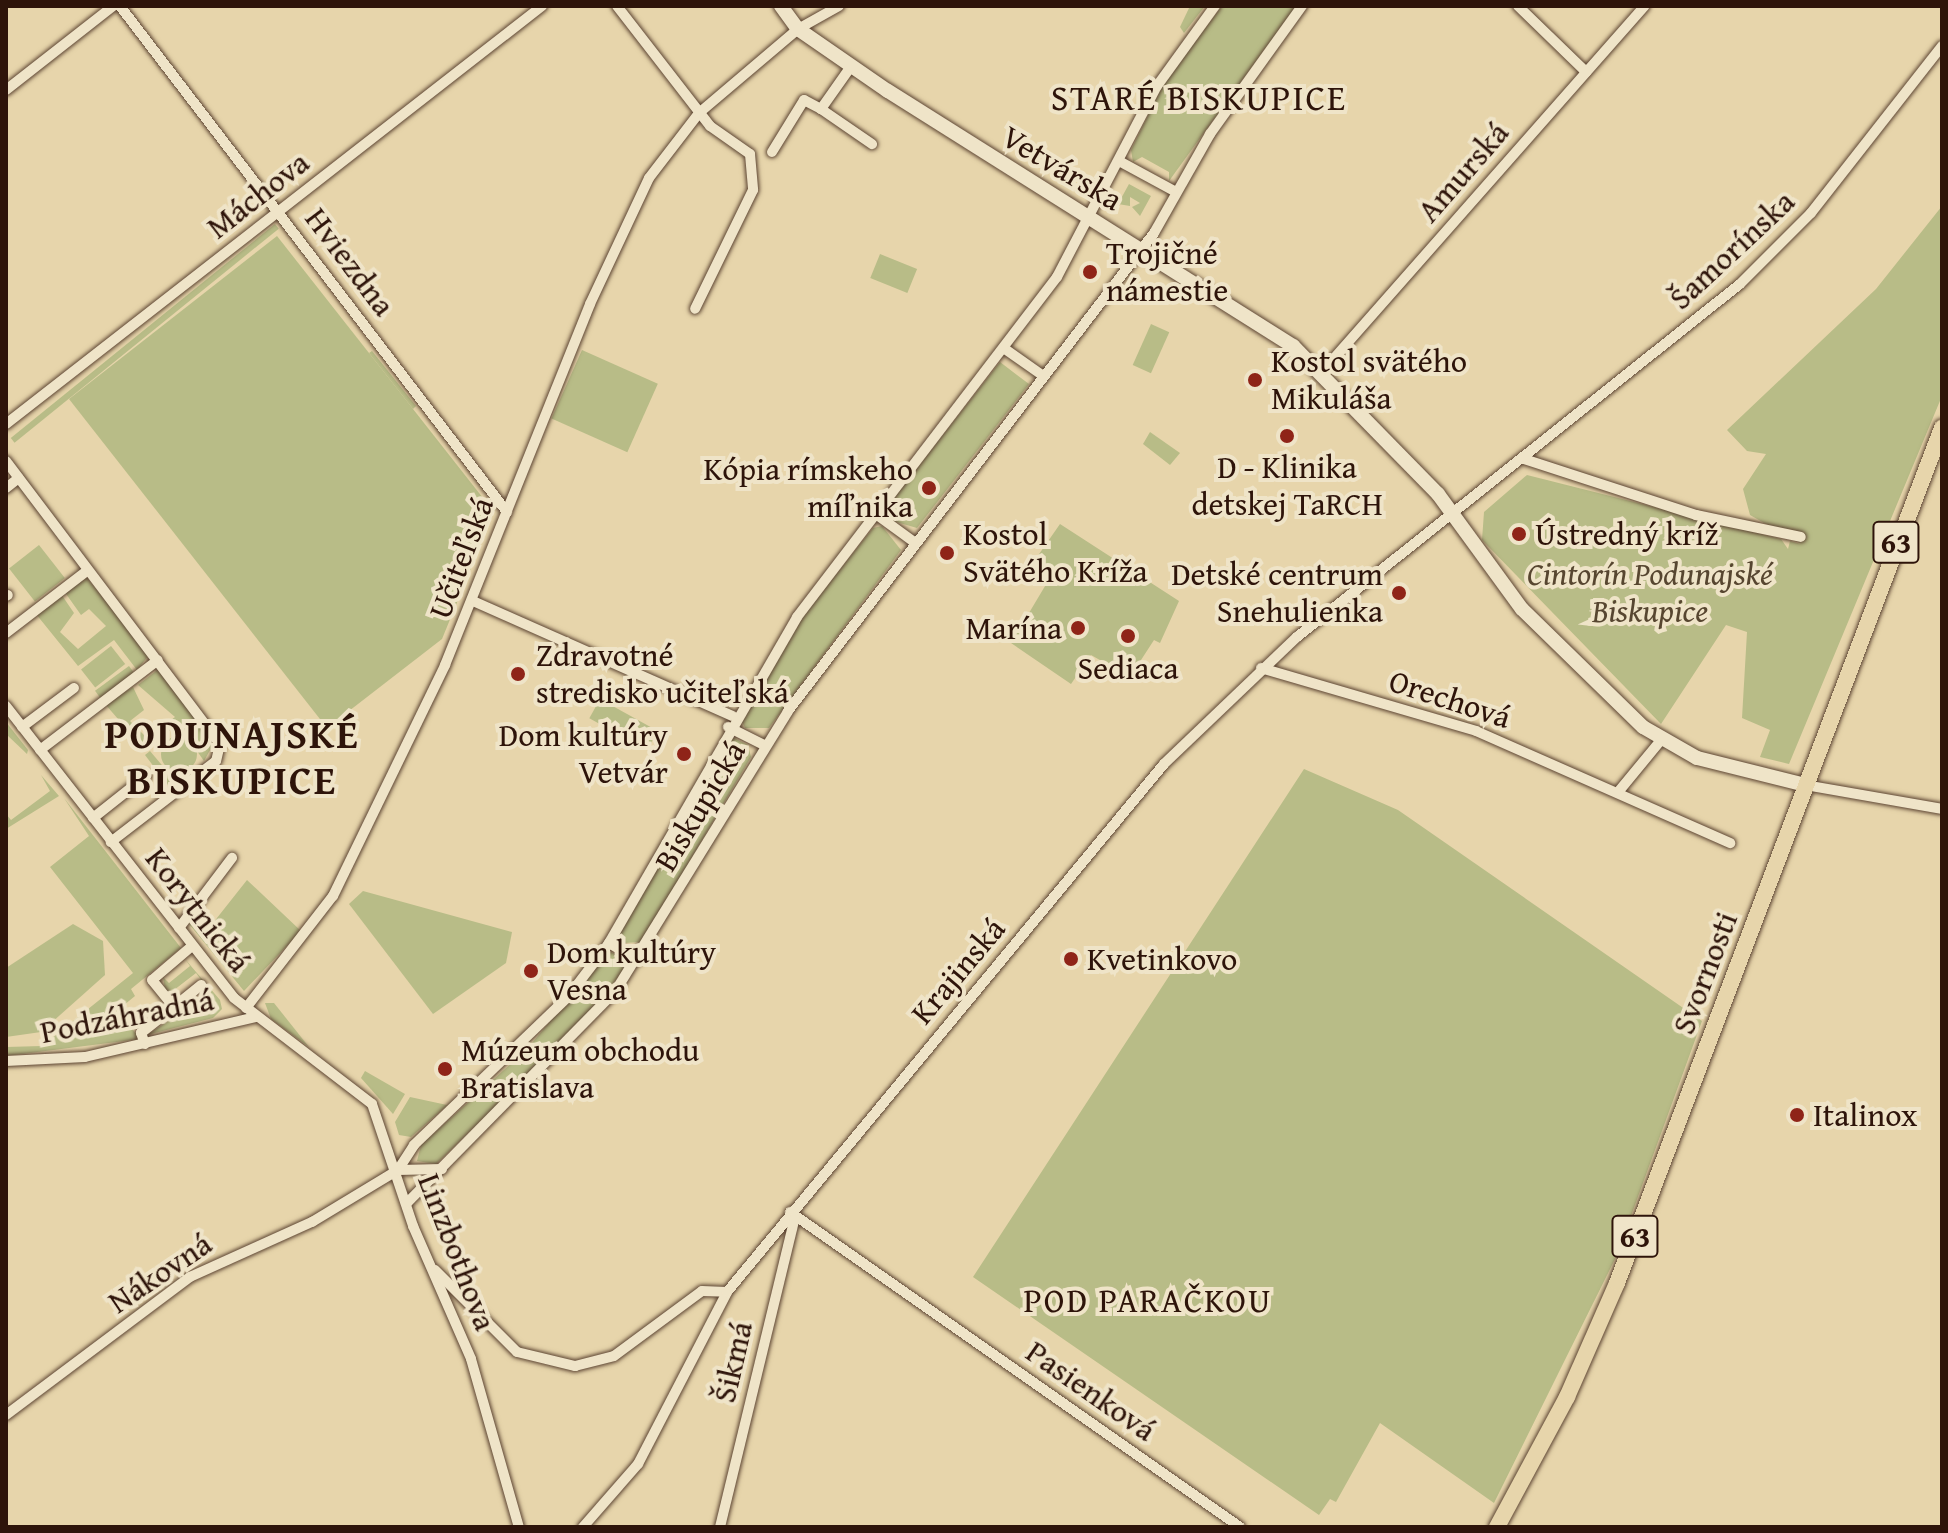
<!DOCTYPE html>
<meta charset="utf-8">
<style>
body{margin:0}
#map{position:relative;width:1948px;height:1533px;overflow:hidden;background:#e7d5ab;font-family:"Gentium Book Plus",serif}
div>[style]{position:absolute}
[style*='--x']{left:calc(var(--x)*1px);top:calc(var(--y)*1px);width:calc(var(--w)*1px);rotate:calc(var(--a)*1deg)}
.green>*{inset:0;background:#b8bc87;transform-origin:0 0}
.round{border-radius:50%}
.roads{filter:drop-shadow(0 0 2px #5c4432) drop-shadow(0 0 2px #5c4432)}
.street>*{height:10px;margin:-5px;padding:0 5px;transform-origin:5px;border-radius:5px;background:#efe4c8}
.secondary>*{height:14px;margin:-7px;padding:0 7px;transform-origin:7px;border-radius:7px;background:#efe4c8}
.primary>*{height:16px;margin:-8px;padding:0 8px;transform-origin:8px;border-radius:8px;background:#e7d5ab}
.dots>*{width:22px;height:22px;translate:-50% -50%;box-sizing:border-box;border:4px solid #efe4c8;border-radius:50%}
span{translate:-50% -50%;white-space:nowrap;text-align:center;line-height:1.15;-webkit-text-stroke:8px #efe4c8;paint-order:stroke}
.shield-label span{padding:2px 6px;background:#efe4c8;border:2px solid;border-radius:6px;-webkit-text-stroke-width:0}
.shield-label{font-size:30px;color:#2e140a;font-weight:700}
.street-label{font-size:32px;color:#2e140a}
.poi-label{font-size:32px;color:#2e140a}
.left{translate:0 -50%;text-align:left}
.right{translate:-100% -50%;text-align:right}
.park-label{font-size:32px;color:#574630;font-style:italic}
.neighbourhood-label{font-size:34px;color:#2e140a;letter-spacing:2px}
.quarter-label{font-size:36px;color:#2e140a;letter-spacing:2px}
.district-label{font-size:40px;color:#2e140a;font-weight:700;letter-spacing:2px}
.frame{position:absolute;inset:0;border:8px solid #2e140a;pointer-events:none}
</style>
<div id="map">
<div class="green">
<div style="clip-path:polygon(1190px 6px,1205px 6px,1184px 33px,1180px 27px)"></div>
<div style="clip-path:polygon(1222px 6px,1296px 6px,1169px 181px,1169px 172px,1142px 157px,1133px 162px,1131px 150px,1164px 83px)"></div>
<div style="clip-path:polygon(1129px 184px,1151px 196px,1140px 216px,1132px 207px,1140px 203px,1130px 197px,1130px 206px,1118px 204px)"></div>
<div style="clip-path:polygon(1942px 206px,1942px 396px,1789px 764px,1760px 757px,1770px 730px,1742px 718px,1747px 632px,1726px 625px,1661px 724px,1482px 540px,1484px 512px,1527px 475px,1781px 539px,1788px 549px,1790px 541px,1801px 544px,1750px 515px,1743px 489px,1766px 454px,1747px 451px,1727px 430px,1876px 289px)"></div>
<div style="left:275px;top:224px;width:6px;height:340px;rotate:51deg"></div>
<div style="clip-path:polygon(277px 236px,494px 512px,442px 639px,327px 728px,69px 399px)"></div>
<div style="left:880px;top:254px;width:40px;height:26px;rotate:22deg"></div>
<div style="left:1151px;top:324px;width:20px;height:45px;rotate:24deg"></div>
<div style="left:582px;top:350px;width:83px;height:75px;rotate:24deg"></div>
<div style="clip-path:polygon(372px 351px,416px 406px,413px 409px,369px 353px)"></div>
<div style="clip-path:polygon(1000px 362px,1029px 384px,917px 528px,893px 521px,889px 504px)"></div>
<div style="clip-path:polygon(1150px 432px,1180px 453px,1170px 465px,1143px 444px)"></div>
<div style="clip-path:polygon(1060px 524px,1179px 601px,1160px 643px,1154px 640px,1130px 677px,1091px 655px,1071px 684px,1011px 643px,1054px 571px,1037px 557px)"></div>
<div style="clip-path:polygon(882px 526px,901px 550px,769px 728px,745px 728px,741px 719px,803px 616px,873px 528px)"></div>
<div style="left:39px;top:545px;width:42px;height:38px;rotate:52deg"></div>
<div style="clip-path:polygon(87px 578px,149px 655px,137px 670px,114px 640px,78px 666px,36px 614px,61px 594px,74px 613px,60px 632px,78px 649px,106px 626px,89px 609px,81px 615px,64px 591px)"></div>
<div style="left:111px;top:646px;width:23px;height:38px;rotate:52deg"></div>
<div style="left:129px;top:666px;width:9px;height:42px;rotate:54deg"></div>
<div style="clip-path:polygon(160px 668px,215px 741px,204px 761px,178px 724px,145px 750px,105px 704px,133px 687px,144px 710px,130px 721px,147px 738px,175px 717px,138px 685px)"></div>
<div style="left:600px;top:699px;width:66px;height:22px;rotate:29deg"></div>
<div style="clip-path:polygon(6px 722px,28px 750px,27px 754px,6px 734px)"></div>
<div class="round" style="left:161px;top:736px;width:36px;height:36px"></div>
<div style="clip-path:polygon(734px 738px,748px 745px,751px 757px,642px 942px,623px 943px,620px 931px,726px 740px)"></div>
<div style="clip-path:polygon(150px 751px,177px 783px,170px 788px,145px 755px)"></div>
<div style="clip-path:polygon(1304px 769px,1398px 810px,1702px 1021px,1616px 1257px,1494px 1503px,1380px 1423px,1336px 1502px,1330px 1499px,1319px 1515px,973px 1277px)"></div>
<div style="clip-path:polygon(41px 775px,59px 796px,6px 829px,6px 814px,11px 820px,50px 791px)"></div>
<div style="clip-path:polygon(64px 798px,181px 948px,131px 989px,135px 996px,118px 1010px,140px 1039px,6px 1056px,6px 1047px,42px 1046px,133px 973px,50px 867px,89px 836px)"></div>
<div style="clip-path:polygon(247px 880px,301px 931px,244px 991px,189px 924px,198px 912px,213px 923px)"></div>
<div style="clip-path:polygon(363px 891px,512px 932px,506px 963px,433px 1014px,349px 904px)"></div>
<div style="clip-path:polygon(73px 924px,103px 941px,105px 975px,41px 1032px,6px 1037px,6px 968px)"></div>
<div style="clip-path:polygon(609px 951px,621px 957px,624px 970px,568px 1036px,436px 1164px,417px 1161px,421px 1145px,527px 1049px)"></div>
<div style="clip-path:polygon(185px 959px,220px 1000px,222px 1009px,213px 1018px,147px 1035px,211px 993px,196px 973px,174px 990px,178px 997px,165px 989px,163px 977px,169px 983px,190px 966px)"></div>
<div style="clip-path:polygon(265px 1003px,274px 1003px,309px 1047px,271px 1019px)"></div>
<div style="clip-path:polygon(365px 1071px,405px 1094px,393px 1114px,361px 1078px)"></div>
<div style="clip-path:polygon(467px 1088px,411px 1137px,399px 1135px,395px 1122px,410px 1097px,447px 1105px)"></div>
</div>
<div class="roads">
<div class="street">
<div style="--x:120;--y:6;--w:637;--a:52.59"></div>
<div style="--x:617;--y:6;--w:152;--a:52.2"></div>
<div style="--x:710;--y:126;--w:49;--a:35"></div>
<div style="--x:750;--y:154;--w:36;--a:85"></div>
<div style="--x:753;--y:190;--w:132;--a:116"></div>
<div style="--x:1518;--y:6;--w:95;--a:44.1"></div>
<div style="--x:852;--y:65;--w:54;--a:125.2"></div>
<div style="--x:821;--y:109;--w:62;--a:34.5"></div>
<div style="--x:6;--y:90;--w:136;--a:-38.1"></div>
<div style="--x:772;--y:152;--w:61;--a:-58.4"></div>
<div style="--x:804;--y:100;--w:19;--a:28"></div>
<div style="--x:1119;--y:161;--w:65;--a:28.5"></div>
<div style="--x:1005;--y:349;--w:45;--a:35.1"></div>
<div style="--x:1321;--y:373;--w:489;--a:-48.6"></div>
<div style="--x:6;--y:424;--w:680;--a:-37.95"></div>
<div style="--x:1524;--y:459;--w:181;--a:18"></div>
<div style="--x:1696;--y:515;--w:107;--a:11.8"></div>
<div style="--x:6;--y:461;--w:355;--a:52.9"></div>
<div style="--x:220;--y:744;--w:17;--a:103"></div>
<div style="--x:216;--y:761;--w:133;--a:142.4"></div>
<div style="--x:6;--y:488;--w:16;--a:-38"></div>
<div style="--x:877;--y:515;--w:46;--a:36.1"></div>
<div style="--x:6;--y:596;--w:2;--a:-27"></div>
<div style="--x:473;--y:601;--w:284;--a:23.9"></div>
<div style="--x:6;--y:633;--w:103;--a:-37.5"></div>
<div style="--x:1261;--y:668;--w:224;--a:16.3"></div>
<div style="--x:1476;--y:731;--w:278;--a:23.8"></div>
<div style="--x:6;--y:706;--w:370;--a:52"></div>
<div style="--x:234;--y:998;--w:174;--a:37.5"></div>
<div style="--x:372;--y:1104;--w:129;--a:71.4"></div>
<div style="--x:413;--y:1226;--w:145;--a:66.4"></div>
<div style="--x:471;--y:1359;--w:175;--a:74.1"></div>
<div style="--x:22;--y:727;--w:65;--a:-36.9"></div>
<div style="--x:728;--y:727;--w:42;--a:26.6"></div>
<div style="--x:40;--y:750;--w:148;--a:-37.3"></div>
<div style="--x:1805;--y:785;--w:139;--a:9.9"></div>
<div style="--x:1619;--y:791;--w:66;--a:-50.5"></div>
<div style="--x:93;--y:818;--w:68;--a:-38.4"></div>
<div style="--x:179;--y:928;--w:88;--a:-52.9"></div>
<div style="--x:609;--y:943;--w:33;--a:31"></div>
<div style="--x:192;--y:946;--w:52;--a:139.6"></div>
<div style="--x:152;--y:980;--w:35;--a:51"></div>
<div style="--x:174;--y:1007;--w:35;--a:-39"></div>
<div style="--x:246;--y:1008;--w:142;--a:-52.2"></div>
<div style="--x:333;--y:896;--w:257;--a:-64.1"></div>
<div style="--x:445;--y:665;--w:389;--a:-68.1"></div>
<div style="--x:590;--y:304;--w:139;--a:-64.9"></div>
<div style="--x:649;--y:178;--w:82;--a:-52.4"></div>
<div style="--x:699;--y:113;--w:130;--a:-40.3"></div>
<div style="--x:798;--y:29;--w:47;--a:-29.3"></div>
<div style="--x:145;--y:1044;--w:12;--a:-110"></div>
<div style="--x:141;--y:1033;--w:42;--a:-38.2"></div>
<div style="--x:6;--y:1061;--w:79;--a:-2.9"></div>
<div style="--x:85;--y:1057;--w:176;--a:-13.2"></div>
<div style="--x:398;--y:1170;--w:44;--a:-1.3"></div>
<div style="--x:407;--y:1203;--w:298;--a:-45.5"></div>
<div style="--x:616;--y:990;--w:328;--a:-58.3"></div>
<div style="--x:788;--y:711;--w:602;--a:-52.56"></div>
<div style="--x:1154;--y:233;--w:114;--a:-60.5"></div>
<div style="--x:1210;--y:134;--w:158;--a:-54.3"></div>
<div style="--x:790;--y:1212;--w:549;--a:34.99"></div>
<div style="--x:435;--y:1270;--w:116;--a:45"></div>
<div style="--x:517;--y:1352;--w:60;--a:13.6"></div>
<div style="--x:575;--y:1366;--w:40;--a:-14.4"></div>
<div style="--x:614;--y:1356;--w:109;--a:-36.5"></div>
<div style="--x:702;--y:1291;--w:25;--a:2"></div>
<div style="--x:6;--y:1415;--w:230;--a:-36.9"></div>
<div style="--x:190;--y:1277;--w:134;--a:-24.3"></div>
<div style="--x:312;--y:1222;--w:100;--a:-31.2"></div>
<div style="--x:398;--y:1170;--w:30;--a:-57"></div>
<div style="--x:414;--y:1145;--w:212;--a:-43.9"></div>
<div style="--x:567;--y:998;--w:69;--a:-52.6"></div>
<div style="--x:609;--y:943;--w:376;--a:-60"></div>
<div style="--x:797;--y:617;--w:428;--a:-52.6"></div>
<div style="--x:1057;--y:277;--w:216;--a:-62.4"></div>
<div style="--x:1157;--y:86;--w:99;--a:-54.1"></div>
<div style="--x:583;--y:1527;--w:84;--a:-48.9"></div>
<div style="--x:638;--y:1464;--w:194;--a:-62.6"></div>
<div style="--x:727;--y:1292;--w:685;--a:-50.39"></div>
<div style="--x:1164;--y:764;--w:184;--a:-43.7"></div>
<div style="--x:1297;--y:637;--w:566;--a:-38.55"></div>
<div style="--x:1740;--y:284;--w:100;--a:-45"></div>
<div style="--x:1811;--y:213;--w:212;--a:-51.9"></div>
<div style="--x:720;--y:1527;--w:320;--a:-76.4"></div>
</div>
<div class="secondary">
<div style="--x:781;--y:6;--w:29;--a:54"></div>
<div style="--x:798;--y:29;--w:109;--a:34.6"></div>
<div style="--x:888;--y:91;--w:479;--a:32.2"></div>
<div style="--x:1293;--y:346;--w:207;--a:45.6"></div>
<div style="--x:1438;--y:494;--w:142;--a:53.9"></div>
<div style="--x:1522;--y:609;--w:169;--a:44.3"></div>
<div style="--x:1643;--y:727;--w:62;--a:29.9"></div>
<div style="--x:1697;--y:758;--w:111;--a:14"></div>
</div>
<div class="primary">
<div style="--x:1497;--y:1527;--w:148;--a:-61.7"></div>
<div style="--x:1567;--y:1397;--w:124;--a:-66.3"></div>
<div style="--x:1617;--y:1283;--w:915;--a:-69.19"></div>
</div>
</div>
<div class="dots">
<div style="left:1090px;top:272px;background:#8f2418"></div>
<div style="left:1255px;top:380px;background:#8f2418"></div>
<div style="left:1287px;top:436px;background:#8f2418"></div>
<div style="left:929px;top:488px;background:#8f2418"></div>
<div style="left:1519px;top:534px;background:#8f2418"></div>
<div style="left:947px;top:553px;background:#8f2418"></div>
<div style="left:1399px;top:593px;background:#8f2418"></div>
<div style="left:1078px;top:628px;background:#8f2418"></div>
<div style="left:1128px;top:636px;background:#8f2418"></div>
<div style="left:518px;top:674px;background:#8f2418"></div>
<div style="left:684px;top:754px;background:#8f2418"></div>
<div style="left:1071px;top:959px;background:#8f2418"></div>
<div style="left:531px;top:971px;background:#8f2418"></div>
<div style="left:445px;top:1069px;background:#8f2418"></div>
<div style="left:1797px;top:1115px;background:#8f2418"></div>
</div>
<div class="shield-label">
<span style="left:1896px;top:542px">63</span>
<span style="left:1635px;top:1236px">63</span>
</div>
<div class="street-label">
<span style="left:1062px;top:168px;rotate:31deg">Vetvárska</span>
<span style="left:1463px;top:172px;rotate:-49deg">Amurská</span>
<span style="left:258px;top:195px;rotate:-38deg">Máchova</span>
<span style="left:1732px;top:250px;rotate:-43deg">Šamorínska</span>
<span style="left:350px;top:262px;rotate:53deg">Hviezdna</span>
<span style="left:461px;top:558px;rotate:-69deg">Učiteľská</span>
<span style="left:1450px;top:699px;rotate:18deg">Orechová</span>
<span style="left:700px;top:806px;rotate:-59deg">Biskupická</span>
<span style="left:198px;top:910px;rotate:52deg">Korytnická</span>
<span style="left:958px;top:971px;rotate:-50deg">Krajinská</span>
<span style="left:1705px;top:973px;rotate:-69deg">Svornosti</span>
<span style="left:127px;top:1016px;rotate:-11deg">Podzáhradná</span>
<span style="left:457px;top:1252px;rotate:69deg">Linzbothova</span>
<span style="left:160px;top:1273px;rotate:-34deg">Nákovná</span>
<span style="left:733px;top:1362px;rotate:-77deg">Šikmá</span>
<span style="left:1091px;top:1391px;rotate:35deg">Pasienková</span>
</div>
<div class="poi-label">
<span class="left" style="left:1106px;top:272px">Trojičné<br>námestie</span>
<span class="left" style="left:1271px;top:380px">Kostol svätého<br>Mikuláša</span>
<span style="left:1287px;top:486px">D - Klinika<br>detskej TaRCH</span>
<span class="right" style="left:913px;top:488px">Kópia rímskeho<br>míľnika</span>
<span class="left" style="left:1535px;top:534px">Ústredný kríž</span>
<span class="left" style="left:963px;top:553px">Kostol<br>Svätého Kríža</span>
<span class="right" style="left:1383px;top:593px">Detské centrum<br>Snehulienka</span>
<span class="right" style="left:1062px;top:628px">Marína</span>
<span class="left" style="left:536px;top:674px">Zdravotné<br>stredisko učiteľská</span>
<span style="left:1128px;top:668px">Sediaca</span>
<span class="right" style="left:668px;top:754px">Dom kultúry<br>Vetvár</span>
<span class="left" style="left:547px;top:971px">Dom kultúry<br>Vesna</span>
<span class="left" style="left:1087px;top:959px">Kvetinkovo</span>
<span class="left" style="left:461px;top:1069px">Múzeum obchodu<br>Bratislava</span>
<span class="left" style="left:1813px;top:1115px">Italinox</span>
</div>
<div class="park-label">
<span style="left:1650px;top:593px">Cintorín Podunajské<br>Biskupice</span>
</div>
<div class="neighbourhood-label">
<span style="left:1148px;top:1300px">POD PARAČKOU</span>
</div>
<div class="quarter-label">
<span style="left:1199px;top:97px">STARÉ BISKUPICE</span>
</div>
<div class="district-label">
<span style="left:232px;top:757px">PODUNAJSKÉ<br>BISKUPICE</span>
</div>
<div class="frame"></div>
</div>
